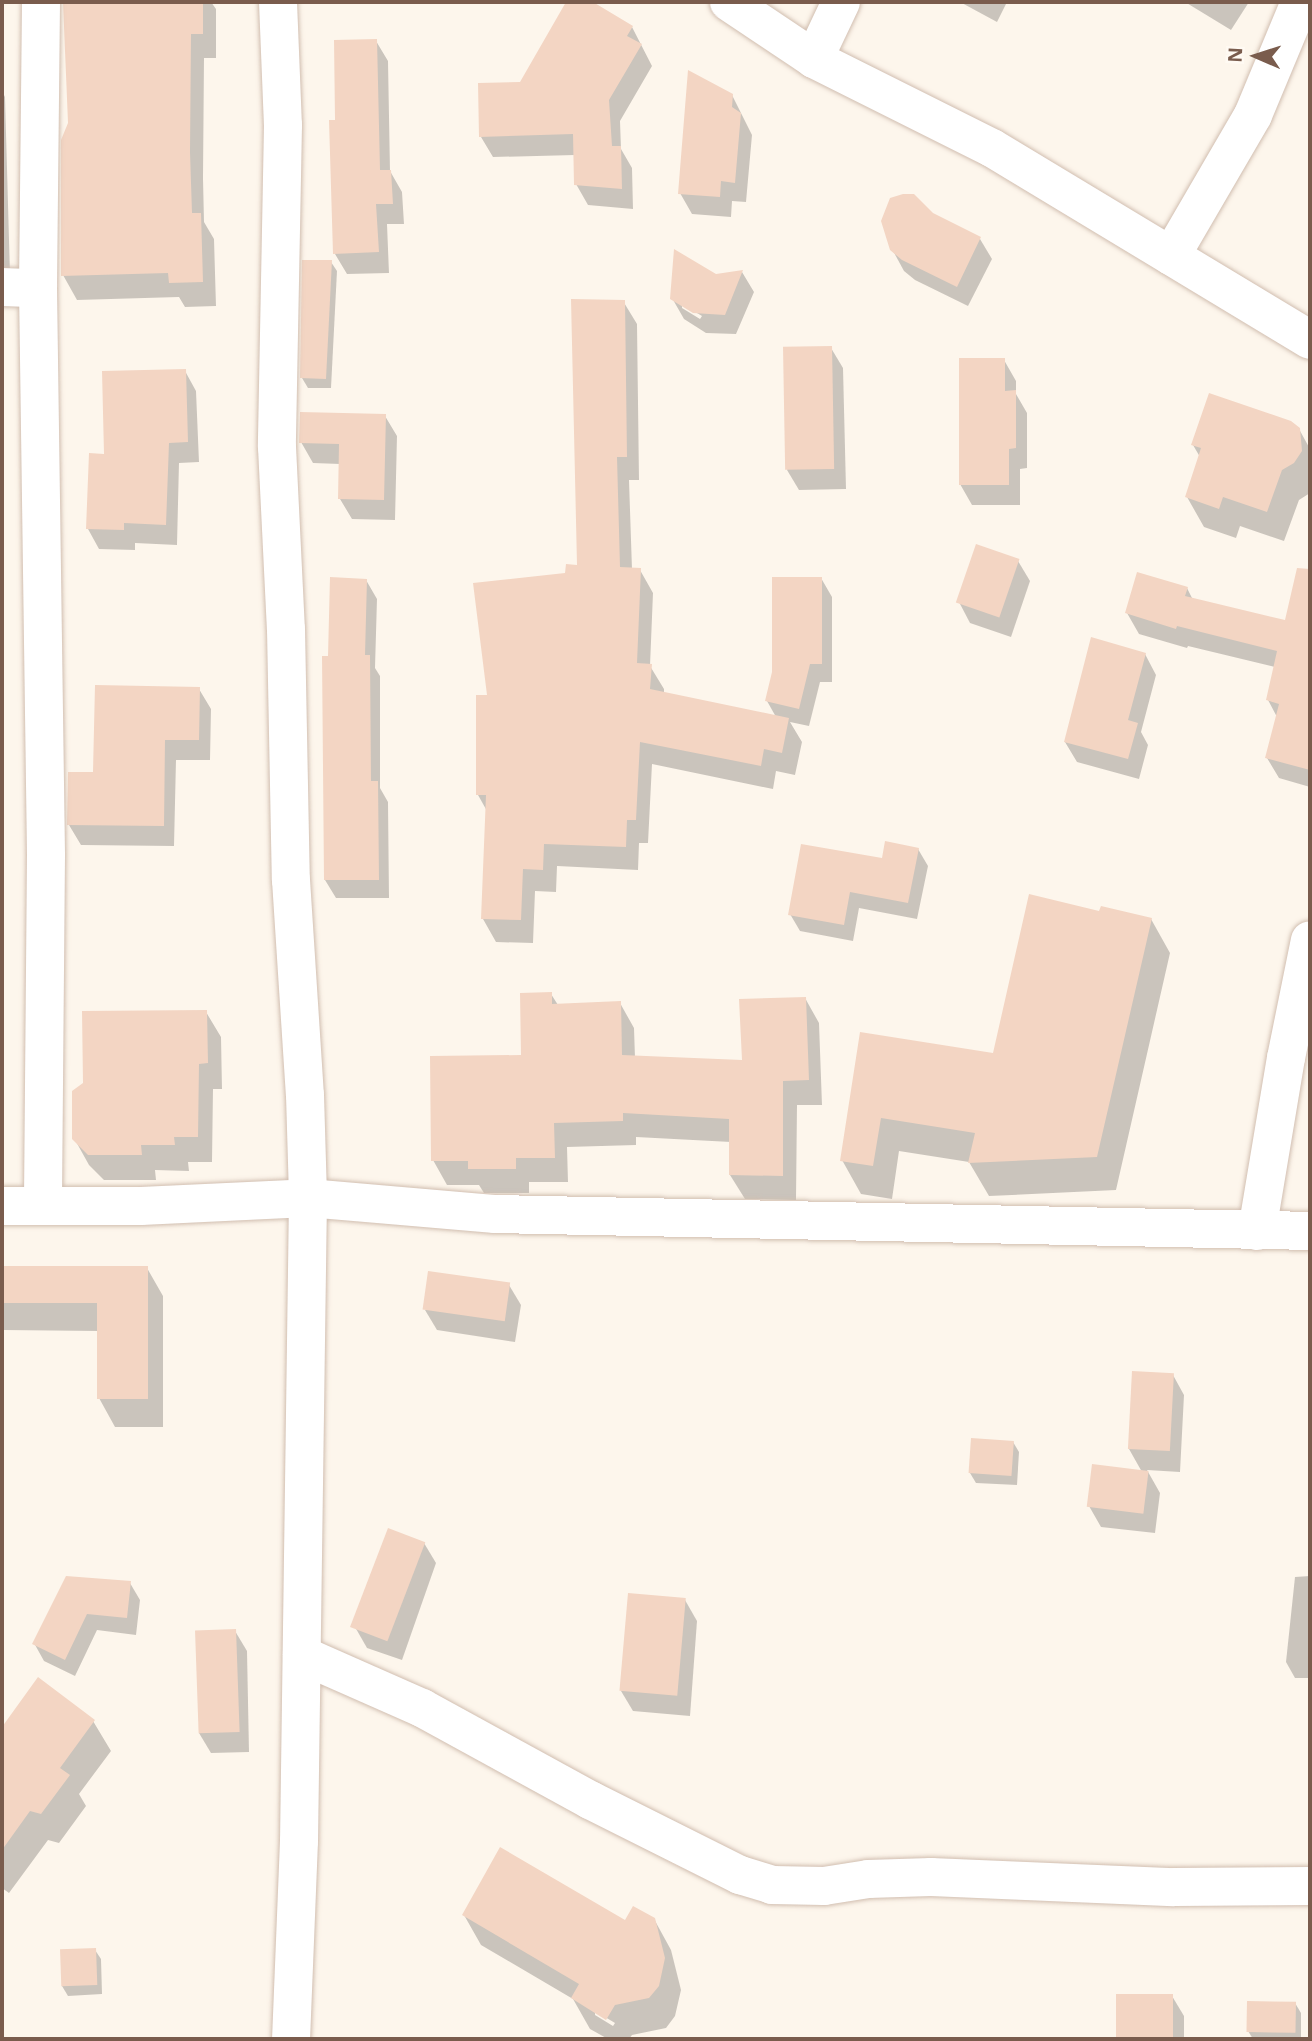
<!DOCTYPE html>
<style>
body{margin:0}
#map{position:relative;width:1312px;height:2041px;overflow:hidden;background:#fdf6ec;font-family:"Open Sans",sans-serif}
div>[style]{position:absolute}
[style*='--x']{left:calc(var(--x)*1px);top:calc(var(--y)*1px);width:calc(var(--w)*1px);rotate:calc(var(--a)*1deg)}
.shadow>*{inset:0;background:#0003}
.building>*{inset:0;background:#f3d5c3;transform-origin:0 0}
.roads{filter:drop-shadow(0 0 2px #d1beb0) drop-shadow(0 0 2px #d1beb0)}
.minor>*{height:38px;margin:-19px;padding:0 19px;transform-origin:19px;border-radius:19px;background:#fff}
span{translate:-50% -50%;white-space:nowrap;text-align:center;line-height:1.15;-webkit-text-stroke:7px #fffaf3;paint-order:stroke}
.frame{position:absolute;inset:0;border:4px solid #7a5c4d;pointer-events:none}
.north{position:absolute;left:1221px;top:21px;width:70px;height:70px;-webkit-text-stroke:5px #fffaf3;paint-order:stroke;rotate:273deg;font-size:19px;font-weight:700;line-height:28px;text-align:center;color:#7a5c4d}
.north::after{content:'';display:block;margin:auto;width:24px;height:32px;background:#7a5c4d;clip-path:polygon(50% 0,100% 100%,50% 72%,0 100%)}
</style>
<div id="map">
<div class="shadow">
<div style="clip-path:polygon(64px 2px,211px 2px,216px 9px,216px 58px,204px 58px,203px 178px,204px 222px,214px 239px,216px 306px,185px 307px,179px 297px,77px 300px,63px 275px,70px 123px)"></div>
<div style="clip-path:polygon(568px 2px,589px 2px,632px 27px,652px 66px,620px 121px,621px 149px,632px 168px,633px 209px,588px 205px,576px 184px,575px 155px,493px 157px,481px 137px,521px 83px)"></div>
<div style="clip-path:polygon(960px 2px,1007px 2px,997px 22px)"></div>
<div style="clip-path:polygon(1185px 2px,1249px 2px,1231px 30px)"></div>
<div style="clip-path:polygon(376px 41px,388px 61px,390px 171px,402px 192px,404px 224px,387px 224px,389px 273px,347px 274px,335px 254px,337px 122px)"></div>
<div style="clip-path:polygon(2px 91px,5px 97px,10px 275px,2px 274px)"></div>
<div style="clip-path:polygon(732px 95px,752px 135px,746px 202px,732px 201px,731px 217px,692px 214px,680px 193px)"></div>
<div style="clip-path:polygon(932px 215px,980px 239px,992px 259px,968px 306px,915px 280px,904px 271px,892px 249px)"></div>
<div style="clip-path:polygon(331px 262px,337px 271px,331px 388px,308px 388px,302px 378px)"></div>
<div style="clip-path:polygon(evenodd,742px 272px,754px 292px,736px 334px,706px 333px,684px 319px,672px 298px,715px 276px,742px 272px,682px 304px,702px 316px,700px 319px,682px 308px,682px 304px)"></div>
<div style="clip-path:polygon(623px 301px,637px 324px,639px 480px,629px 480px,632px 569px,640px 570px,653px 593px,650px 666px,664px 689px,664px 694px,776px 717px,767px 701px,821px 578px,832px 597px,832px 682px,820px 682px,809px 726px,790px 722px,802px 742px,795px 775px,776px 771px,773px 789px,652px 764px,648px 843px,639px 843px,638px 870px,557px 866px,556px 892px,535px 891px,533px 943px,496px 942px,483px 919px,487px 811px,478px 795px,488px 697px,567px 575px,579px 566px)"></div>
<div style="clip-path:polygon(831px 348px,843px 368px,846px 489px,799px 490px,787px 470px)"></div>
<div style="clip-path:polygon(1004px 360px,1016px 381px,1016px 394px,1027px 413px,1027px 468px,1020px 469px,1020px 505px,972px 505px,960px 484px)"></div>
<div style="clip-path:polygon(185px 371px,196px 391px,199px 462px,179px 463px,177px 545px,135px 543px,135px 550px,99px 549px,88px 529px)"></div>
<div style="clip-path:polygon(385px 416px,397px 436px,395px 520px,352px 519px,340px 499px,340px 464px,313px 463px,301px 442px)"></div>
<div style="clip-path:polygon(1299px 429px,1310px 449px,1310px 493px,1299px 500px,1284px 541px,1240px 526px,1236px 538px,1204px 527px,1187px 497px,1200px 457px,1193px 445px)"></div>
<div style="clip-path:polygon(1018px 561px,1030px 581px,1011px 637px,970px 623px,959px 602px)"></div>
<div style="clip-path:polygon(366px 580px,377px 599px,375px 668px,380px 676px,380px 788px,388px 802px,389px 898px,336px 898px,325px 880px,329px 657px)"></div>
<div style="clip-path:polygon(1187px 588px,1193px 600px,1310px 628px,1310px 787px,1279px 778px,1267px 758px,1277px 717px,1268px 700px,1275px 667px,1188px 646px,1187px 648px,1139px 634px,1127px 613px)"></div>
<div style="clip-path:polygon(1145px 654px,1156px 675px,1141px 732px,1148px 745px,1139px 779px,1077px 762px,1065px 742px)"></div>
<div style="clip-path:polygon(199px 689px,211px 709px,210px 760px,176px 760px,174px 846px,81px 845px,69px 825px,94px 774px)"></div>
<div style="clip-path:polygon(918px 849px,928px 866px,917px 919px,859px 908px,853px 941px,800px 931px,790px 914px,883px 860px)"></div>
<div style="clip-path:polygon(1101px 913px,1151px 919px,1170px 953px,1116px 1190px,989px 1196px,969px 1162px,899px 1151px,892px 1199px,861px 1194px,842px 1160px,861px 1034px,994px 1055px)"></div>
<div style="clip-path:polygon(551px 994px,558px 1005px,620px 1003px,634px 1028px,635px 1058px,744px 1062px,805px 998px,819px 1023px,822px 1105px,797px 1105px,796px 1200px,745px 1199px,730px 1175px,731px 1142px,636px 1137px,636px 1145px,567px 1147px,568px 1182px,529px 1182px,529px 1193px,484px 1193px,479px 1185px,447px 1185px,433px 1160px,522px 1056px)"></div>
<div style="clip-path:polygon(206px 1012px,221px 1037px,222px 1089px,213px 1089px,212px 1162px,188px 1162px,189px 1171px,155px 1170px,156px 1180px,104px 1180px,89px 1165px,74px 1138px)"></div>
<div style="clip-path:polygon(2px 1268px,147px 1268px,163px 1296px,163px 1427px,115px 1427px,99px 1398px,99px 1331px,2px 1330px)"></div>
<div style="clip-path:polygon(509px 1285px,521px 1305px,515px 1342px,437px 1330px,425px 1310px)"></div>
<div style="clip-path:polygon(1173px 1375px,1184px 1395px,1180px 1472px,1147px 1470px,1160px 1493px,1155px 1533px,1101px 1527px,1089px 1506px,1142px 1472px,1129px 1449px)"></div>
<div style="clip-path:polygon(1013px 1442px,1019px 1452px,1017px 1485px,976px 1483px,970px 1473px)"></div>
<div style="clip-path:polygon(424px 1543px,436px 1563px,402px 1660px,367px 1648px,355px 1627px)"></div>
<div style="clip-path:polygon(1310px 1576px,1310px 1678px,1295px 1678px,1286px 1662px,1295px 1577px)"></div>
<div style="clip-path:polygon(130px 1583px,140px 1600px,136px 1635px,97px 1630px,75px 1676px,44px 1661px,34px 1643px)"></div>
<div style="clip-path:polygon(685px 1600px,697px 1621px,690px 1716px,633px 1711px,621px 1691px)"></div>
<div style="clip-path:polygon(235px 1631px,247px 1651px,249px 1752px,211px 1753px,199px 1733px)"></div>
<div style="clip-path:polygon(39px 1680px,93px 1721px,111px 1751px,79px 1794px,86px 1806px,59px 1843px,48px 1840px,9px 1893px,2px 1888px,2px 1730px)"></div>
<div style="clip-path:polygon(evenodd,464px 1915px,625px 1922px,654px 1919px,671px 1950px,681px 1990px,675px 2016px,666px 2028px,632px 2035px,629px 2039px,608px 2039px,590px 2029px,573px 1999px,481px 1945px,464px 1915px,595px 2011px,615px 2023px,613px 2026px,595px 2015px,595px 2011px)"></div>
<div style="clip-path:polygon(95px 1950px,101px 1959px,102px 1994px,68px 1996px,62px 1986px)"></div>
<div style="clip-path:polygon(1172px 1996px,1184px 2016px,1184px 2039px,1119px 2039px,1118px 2037px)"></div>
<div style="clip-path:polygon(1295px 2003px,1301px 2013px,1301px 2039px,1253px 2039px,1248px 2031px)"></div>
</div>
<div class="building">
<div style="clip-path:polygon(63px 2px,203px 2px,203px 34px,191px 34px,190px 152px,192px 213px,201px 213px,203px 282px,169px 283px,168px 273px,61px 276px,61px 140px,68px 123px)"></div>
<div style="clip-path:polygon(566px 2px,593px 2px,633px 26px,627px 36px,642px 44px,609px 100px,612px 146px,621px 146px,622px 189px,574px 185px,573px 134px,479px 137px,478px 83px,520px 82px)"></div>
<div style="clip-path:polygon(377px 39px,380px 170px,391px 170px,393px 204px,376px 204px,379px 252px,333px 254px,329px 120px,335px 120px,334px 40px)"></div>
<div style="clip-path:polygon(688px 70px,733px 94px,732px 107px,741px 113px,735px 183px,721px 181px,720px 197px,678px 194px)"></div>
<div style="clip-path:polygon(903px 194px,914px 194px,933px 213px,981px 237px,957px 287px,902px 260px,890px 250px,881px 221px,890px 198px)"></div>
<div style="clip-path:polygon(674px 249px,716px 274px,743px 270px,725px 315px,693px 313px,670px 299px)"></div>
<div style="clip-path:polygon(302px 260px,332px 260px,326px 379px,300px 378px)"></div>
<div style="clip-path:polygon(571px 299px,625px 300px,627px 457px,617px 457px,620px 567px,641px 568px,637px 663px,652px 664px,650px 689px,789px 718px,782px 753px,764px 749px,761px 766px,640px 742px,636px 820px,627px 820px,626px 847px,544px 844px,543px 870px,523px 869px,521px 920px,481px 919px,486px 795px,476px 795px,476px 695px,487px 695px,473px 583px,565px 573px,566px 564px,577px 565px)"></div>
<div style="left:832px;top:346px;width:123px;height:49px;rotate:89deg"></div>
<div style="clip-path:polygon(959px 358px,1005px 358px,1005px 391px,1016px 390px,1016px 448px,1009px 449px,1009px 485px,959px 485px)"></div>
<div style="clip-path:polygon(186px 369px,188px 442px,169px 443px,166px 525px,124px 523px,124px 530px,86px 529px,89px 453px,104px 454px,102px 371px)"></div>
<div style="clip-path:polygon(1209px 393px,1291px 421px,1300px 428px,1302px 451px,1294px 463px,1282px 470px,1267px 512px,1223px 497px,1219px 509px,1185px 497px,1201px 448px,1191px 445px)"></div>
<div style="clip-path:polygon(300px 412px,386px 414px,384px 500px,338px 499px,339px 444px,299px 443px)"></div>
<div style="left:976px;top:544px;width:46px;height:62px;rotate:19deg"></div>
<div style="clip-path:polygon(1297px 568px,1310px 569px,1310px 770px,1265px 758px,1279px 704px,1266px 700px,1277px 651px,1177px 626px,1176px 629px,1125px 613px,1137px 572px,1188px 587px,1185px 596px,1285px 620px)"></div>
<div style="clip-path:polygon(330px 577px,367px 579px,365px 655px,370px 655px,371px 781px,378px 781px,379px 880px,324px 880px,322px 656px,328px 656px)"></div>
<div style="clip-path:polygon(772px 577px,822px 577px,822px 664px,810px 664px,799px 709px,765px 701px,772px 672px)"></div>
<div style="clip-path:polygon(1091px 637px,1146px 653px,1128px 720px,1138px 723px,1128px 759px,1064px 742px)"></div>
<div style="clip-path:polygon(95px 685px,200px 687px,199px 740px,165px 740px,164px 826px,67px 825px,68px 772px,93px 772px)"></div>
<div style="clip-path:polygon(885px 841px,919px 848px,908px 903px,850px 892px,844px 925px,788px 915px,801px 844px,882px 858px)"></div>
<div style="clip-path:polygon(1029px 894px,1099px 911px,1101px 906px,1152px 918px,1097px 1157px,968px 1163px,975px 1133px,881px 1118px,873px 1166px,840px 1161px,860px 1032px,993px 1053px)"></div>
<div style="clip-path:polygon(552px 992px,552px 1004px,621px 1001px,622px 1055px,742px 1060px,739px 999px,806px 997px,809px 1080px,783px 1081px,783px 1176px,729px 1175px,729px 1119px,623px 1113px,623px 1121px,554px 1123px,555px 1158px,516px 1158px,516px 1169px,468px 1169px,468px 1161px,431px 1161px,430px 1056px,521px 1055px,520px 993px)"></div>
<div style="clip-path:polygon(207px 1010px,208px 1063px,199px 1064px,198px 1137px,174px 1137px,175px 1145px,141px 1145px,142px 1155px,88px 1155px,72px 1139px,72px 1091px,83px 1083px,82px 1011px)"></div>
<div style="clip-path:polygon(2px 1266px,148px 1266px,148px 1399px,97px 1399px,97px 1303px,2px 1303px)"></div>
<div style="left:428px;top:1271px;width:83px;height:39px;rotate:8deg"></div>
<div style="left:1132px;top:1371px;width:42px;height:78px;rotate:3deg"></div>
<div style="left:971px;top:1438px;width:43px;height:35px;rotate:4deg"></div>
<div style="left:1092px;top:1464px;width:57px;height:43px;rotate:7deg"></div>
<div style="left:388px;top:1528px;width:40px;height:106px;rotate:21deg"></div>
<div style="clip-path:polygon(66px 1576px,131px 1581px,127px 1618px,87px 1614px,65px 1660px,32px 1644px)"></div>
<div style="left:628px;top:1593px;width:58px;height:98px;rotate:5deg"></div>
<div style="left:236px;top:1629px;width:103px;height:41px;rotate:88deg"></div>
<div style="clip-path:polygon(38px 1677px,95px 1720px,60px 1768px,70px 1775px,41px 1814px,30px 1811px,2px 1850px,2px 1727px)"></div>
<div style="clip-path:polygon(500px 1847px,625px 1920px,633px 1906px,655px 1918px,665px 1958px,659px 1986px,649px 1998px,615px 2005px,606px 2020px,571px 1998px,579px 1984px,462px 1915px)"></div>
<div style="left:96px;top:1948px;width:37px;height:36px;rotate:88deg"></div>
<div style="left:1116px;top:1994px;width:57px;height:44px"></div>
<div style="left:1247px;top:2001px;width:49px;height:31px;rotate:1deg"></div>
</div>
<div class="roads">
<div class="minor">
<div style="--x:41;--y:2;--w:286;--a:90.6"></div>
<div style="--x:38;--y:288;--w:567;--a:89.19"></div>
<div style="--x:46;--y:855;--w:351;--a:90.5"></div>
<div style="--x:278;--y:2;--w:123;--a:87.7"></div>
<div style="--x:283;--y:125;--w:322;--a:91.1"></div>
<div style="--x:277;--y:447;--w:182;--a:87.2"></div>
<div style="--x:286;--y:629;--w:251;--a:88.9"></div>
<div style="--x:291;--y:880;--w:215;--a:86.3"></div>
<div style="--x:305;--y:1095;--w:103;--a:88.3"></div>
<div style="--x:308;--y:1198;--w:643;--a:90.8"></div>
<div style="--x:299;--y:1841;--w:198;--a:92.3"></div>
<div style="--x:729;--y:2;--w:102;--a:33.8"></div>
<div style="--x:814;--y:59;--w:199;--a:26.6"></div>
<div style="--x:992;--y:148;--w:371;--a:31.1"></div>
<div style="--x:814;--y:59;--w:63;--a:-64.7"></div>
<div style="--x:1171;--y:256;--w:163;--a:-59.8"></div>
<div style="--x:1253;--y:115;--w:122;--a:-67.4"></div>
<div style="--x:2;--y:287;--w:36;--a:2"></div>
<div style="--x:2;--y:1206;--w:139;--a:0"></div>
<div style="--x:141;--y:1206;--w:167;--a:-2.7"></div>
<div style="--x:308;--y:1198;--w:188;--a:4.9"></div>
<div style="--x:495;--y:1214;--w:815;--a:1.19"></div>
<div style="--x:1257;--y:1231;--w:175;--a:-80.5"></div>
<div style="--x:1286;--y:1058;--w:120;--a:-78.5"></div>
<div style="--x:302;--y:1655;--w:131;--a:23.8"></div>
<div style="--x:422;--y:1708;--w:192;--a:28.7"></div>
<div style="--x:590;--y:1800;--w:168;--a:26.6"></div>
<div style="--x:740;--y:1875;--w:34;--a:17"></div>
<div style="--x:772;--y:1885;--w:52;--a:1.1"></div>
<div style="--x:824;--y:1886;--w:45;--a:-9"></div>
<div style="--x:868;--y:1879;--w:63;--a:-1.8"></div>
<div style="--x:931;--y:1877;--w:243;--a:2.4"></div>
<div style="--x:1174;--y:1887;--w:136;--a:-0.4"></div>
</div>
</div>
<div class="frame"></div>
<div class="north">N</div>
</div>
